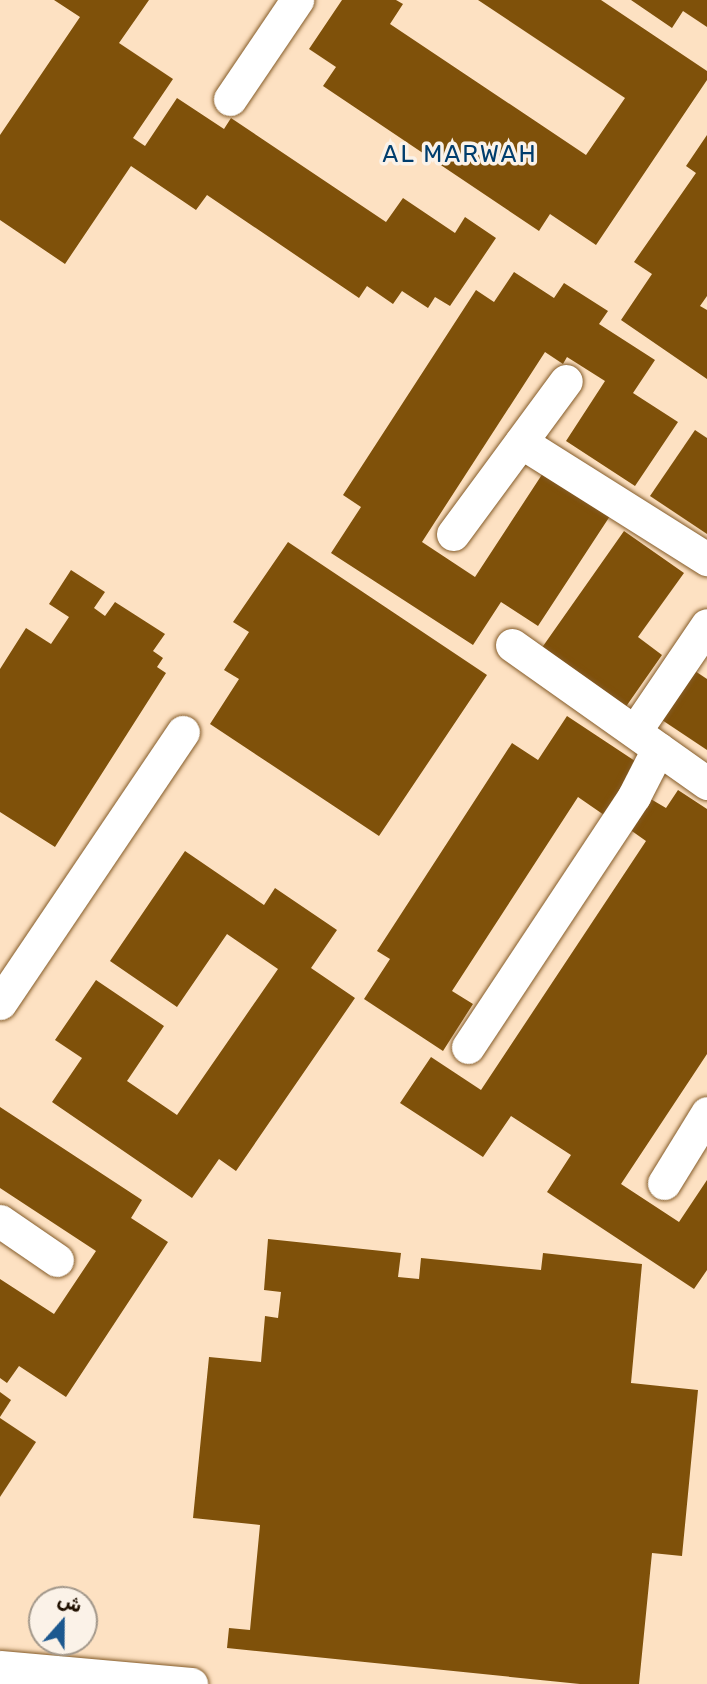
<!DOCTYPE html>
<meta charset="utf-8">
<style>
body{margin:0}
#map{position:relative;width:707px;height:1684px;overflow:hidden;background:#fde1c2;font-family:Rubik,Vazirmatn,sans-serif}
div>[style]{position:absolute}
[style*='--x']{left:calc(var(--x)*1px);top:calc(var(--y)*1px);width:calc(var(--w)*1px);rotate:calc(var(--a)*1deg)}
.building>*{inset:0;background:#7f510a}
.roads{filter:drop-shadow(0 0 2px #845b28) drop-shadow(0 0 2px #845b28)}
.minor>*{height:33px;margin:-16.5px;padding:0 16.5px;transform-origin:16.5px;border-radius:16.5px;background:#fff}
span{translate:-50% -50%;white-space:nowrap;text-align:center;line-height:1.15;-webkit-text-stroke:7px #fbf2e8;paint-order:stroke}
.neighbourhood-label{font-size:24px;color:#003d6d;letter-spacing:2px}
.north{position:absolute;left:28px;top:1586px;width:70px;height:70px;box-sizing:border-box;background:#fbf2e8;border:2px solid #a3988b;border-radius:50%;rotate:21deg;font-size:19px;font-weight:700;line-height:28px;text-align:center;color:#201000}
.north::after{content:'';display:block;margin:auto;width:24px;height:32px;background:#1c588f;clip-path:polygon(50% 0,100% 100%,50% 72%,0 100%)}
</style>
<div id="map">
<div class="building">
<div style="clip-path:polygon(54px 0,149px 0,119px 43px,173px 79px,133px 138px,145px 146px,177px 98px,224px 129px,231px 118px,386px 222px,403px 198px,455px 233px,465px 217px,496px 238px,450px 306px,435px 297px,428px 308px,402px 291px,393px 304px,367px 286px,359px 298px,207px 195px,196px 210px,131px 166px,65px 264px,0 220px,0 135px,80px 17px)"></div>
<div style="clip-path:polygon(342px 0,396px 0,403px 4px,390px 24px,586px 155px,625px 98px,478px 0,601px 0,707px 71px,707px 80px,596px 245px,550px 214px,539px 231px,323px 86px,336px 67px,309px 49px)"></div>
<div style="clip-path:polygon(631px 0,707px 0,707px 27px,683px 11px,672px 28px)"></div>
<div style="clip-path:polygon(707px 135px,707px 296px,700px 306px,707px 310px,707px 379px,621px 320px,652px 274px,634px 262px,696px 173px,686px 166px)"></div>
<div style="clip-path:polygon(514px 272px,554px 298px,564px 283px,608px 311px,599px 324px,655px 360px,633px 393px,678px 422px,635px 486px,566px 441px,605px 381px,567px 357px,563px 364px,545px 352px,422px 542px,475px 577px,543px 473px,610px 516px,538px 626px,501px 602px,473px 645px,331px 553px,361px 507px,343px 495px,476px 290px,494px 302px)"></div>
<div style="clip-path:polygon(695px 430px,707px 438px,707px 534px,650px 496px)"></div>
<div style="clip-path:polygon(624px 531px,684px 573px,638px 637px,662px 655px,625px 708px,541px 649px)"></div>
<div style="clip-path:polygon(288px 542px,487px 675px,379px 836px,210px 724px,239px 679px,224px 670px,249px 632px,233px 622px)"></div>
<div style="clip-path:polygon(71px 570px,105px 592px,94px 608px,105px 616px,115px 602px,165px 634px,153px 651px,163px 658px,157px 667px,166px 673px,55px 847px,0 812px,0 669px,26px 628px,51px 644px,69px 617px,49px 604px)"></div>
<div style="clip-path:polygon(692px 669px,707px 679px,707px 750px,659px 718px)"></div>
<div style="clip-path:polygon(567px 716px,638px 763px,604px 815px,578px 797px,452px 991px,473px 1004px,443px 1051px,364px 999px,390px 959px,377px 951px,512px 743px,538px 760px)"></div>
<div style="clip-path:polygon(678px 790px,707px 809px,707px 1054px,621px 1184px,679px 1222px,707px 1180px,707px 1270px,694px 1289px,547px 1192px,571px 1155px,511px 1116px,483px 1157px,400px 1103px,431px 1057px,481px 1090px,646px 841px,629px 829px,649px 798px,666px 808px)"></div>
<div style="clip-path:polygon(185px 851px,264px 905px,275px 888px,337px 930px,311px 968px,355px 998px,236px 1171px,219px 1159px,192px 1198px,52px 1102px,82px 1058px,55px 1040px,96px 980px,164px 1026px,127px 1081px,177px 1115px,278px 969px,227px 934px,177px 1007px,110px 961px)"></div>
<div style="clip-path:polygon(0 1107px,142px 1200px,131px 1218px,168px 1242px,66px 1397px,19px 1366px,7px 1383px,0 1378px,0 1279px,54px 1314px,96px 1251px,0 1188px)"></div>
<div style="clip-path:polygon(268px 1239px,401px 1253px,398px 1277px,419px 1279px,421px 1258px,541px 1270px,543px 1253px,642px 1264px,631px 1383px,698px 1390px,682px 1556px,652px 1553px,639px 1684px,580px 1684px,227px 1648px,229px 1628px,250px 1630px,260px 1525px,193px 1518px,209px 1357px,261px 1362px,265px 1316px,278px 1318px,281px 1292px,264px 1290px)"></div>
<div style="clip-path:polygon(0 1392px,11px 1400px,0 1417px)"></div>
<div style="clip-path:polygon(0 1418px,36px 1442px,0 1497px)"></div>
</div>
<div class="roads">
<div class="minor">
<div style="--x:230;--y:99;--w:120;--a:-55.9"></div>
<div style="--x:521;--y:442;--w:220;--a:32.2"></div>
<div style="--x:453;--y:534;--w:190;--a:-53.6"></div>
<div style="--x:512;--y:645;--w:239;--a:35.3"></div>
<div style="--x:635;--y:731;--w:128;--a:-55.8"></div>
<div style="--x:0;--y:1003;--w:327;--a:-56"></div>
<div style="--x:468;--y:1047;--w:301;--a:-56.5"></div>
<div style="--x:634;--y:796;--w:53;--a:-62.9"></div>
<div style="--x:664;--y:1183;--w:82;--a:-58.4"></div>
<div style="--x:0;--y:1221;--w:69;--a:34.4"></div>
<div style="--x:0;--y:1667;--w:192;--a:5.1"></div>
</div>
</div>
<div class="neighbourhood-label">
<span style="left:460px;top:155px">AL MARWAH</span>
</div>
<div class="north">ش</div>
</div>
